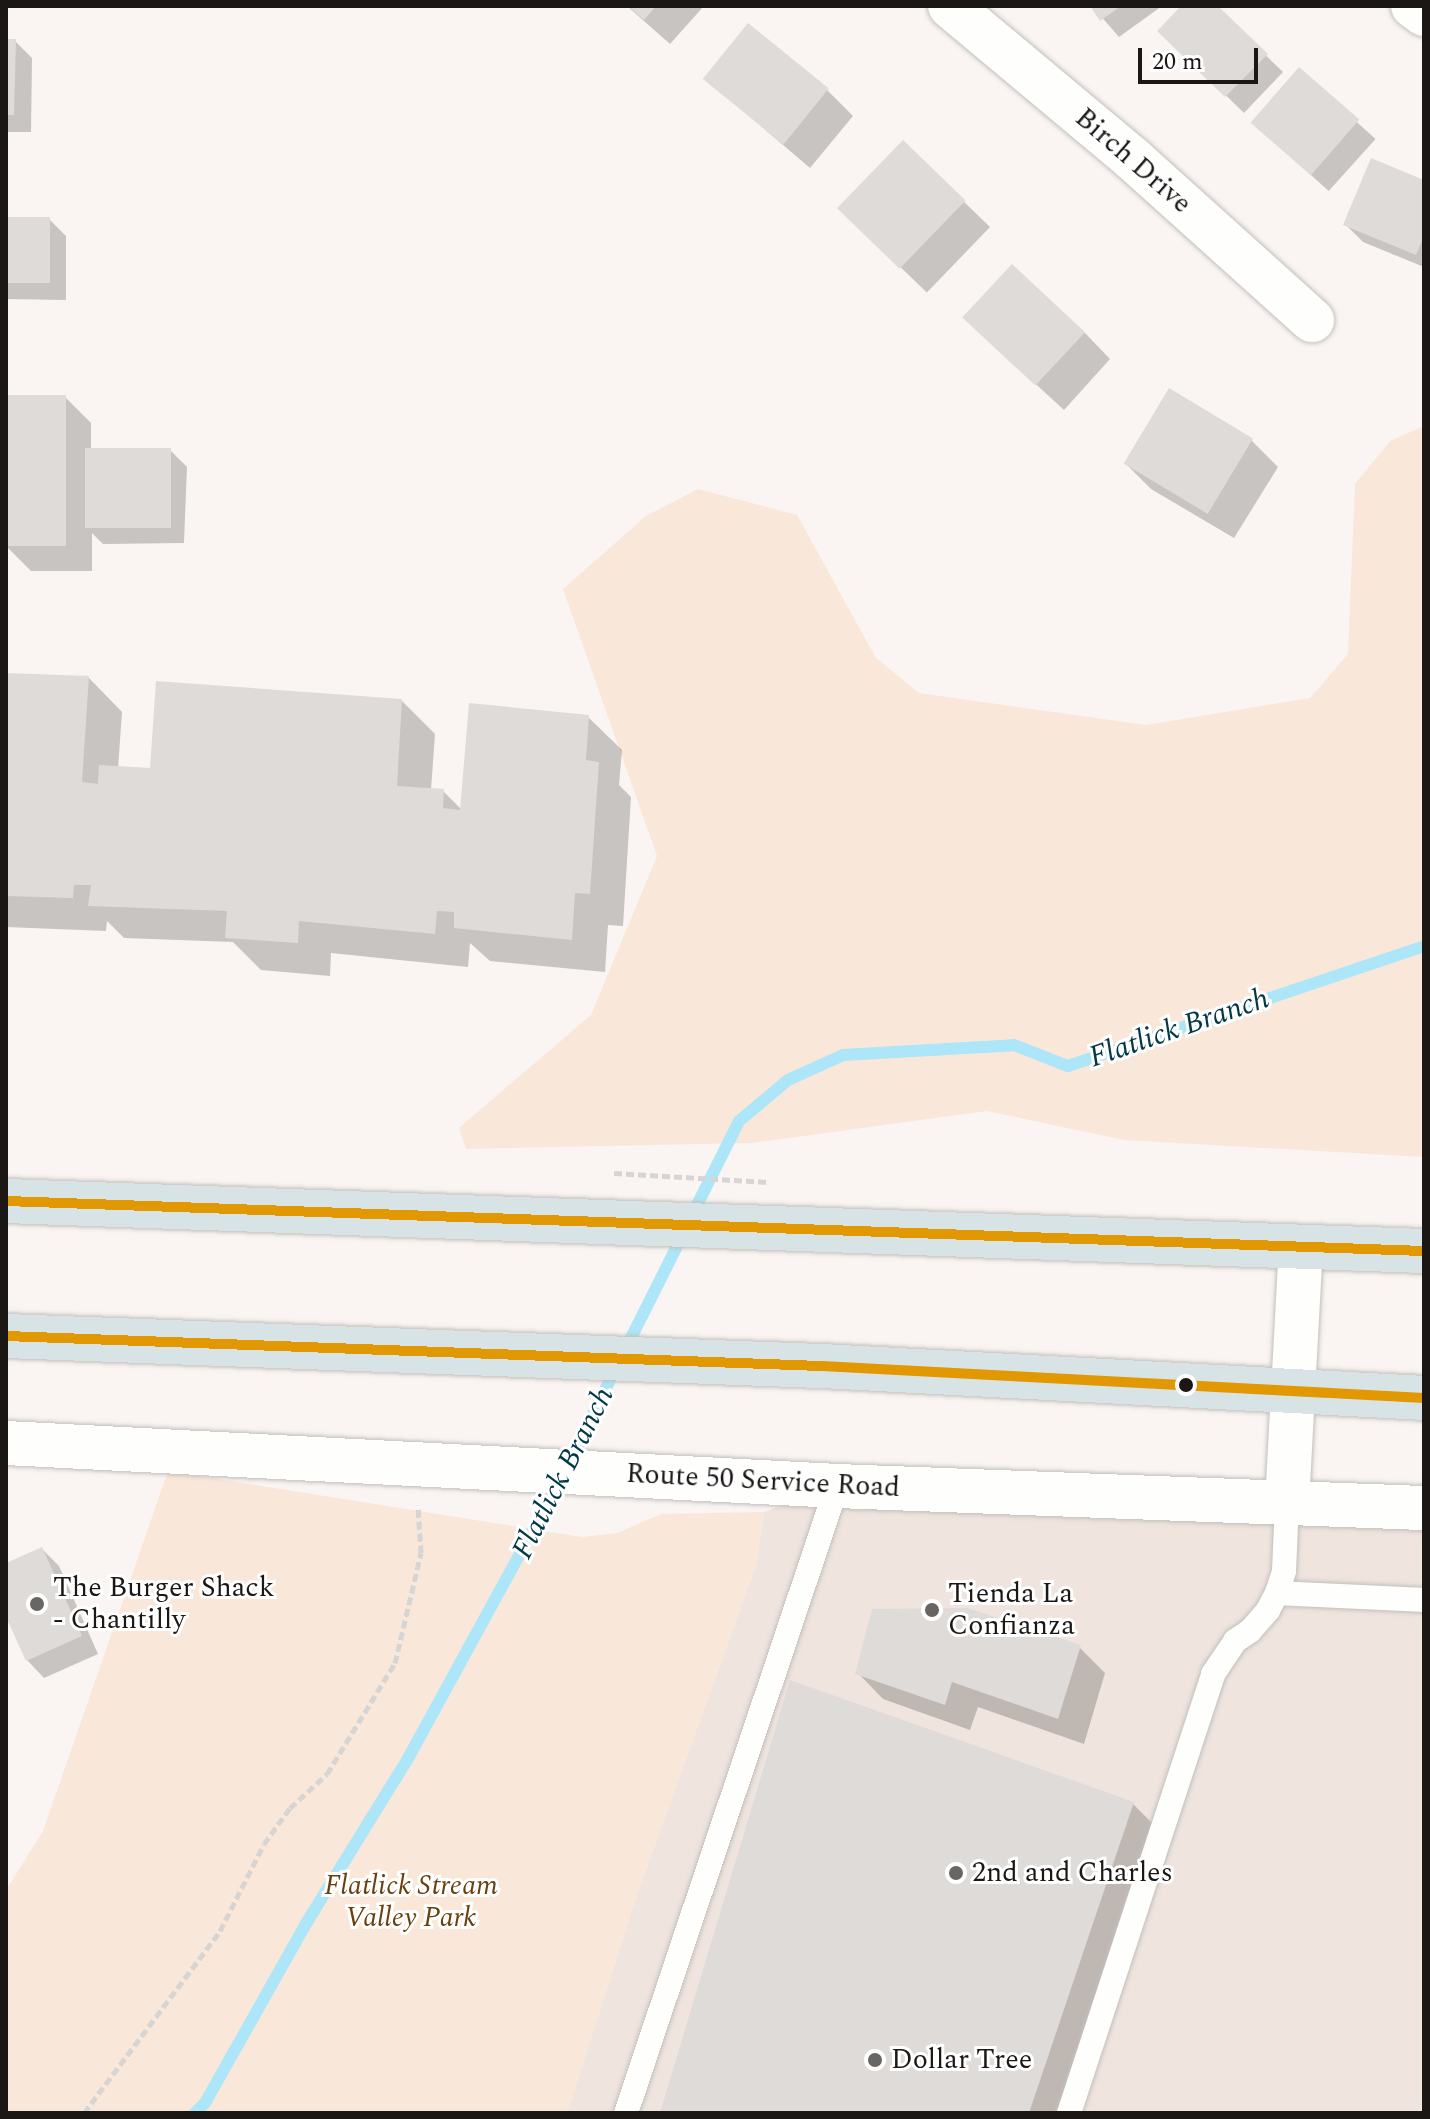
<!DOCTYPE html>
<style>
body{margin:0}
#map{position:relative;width:1430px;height:2119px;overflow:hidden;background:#faf5f2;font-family:Spectral,serif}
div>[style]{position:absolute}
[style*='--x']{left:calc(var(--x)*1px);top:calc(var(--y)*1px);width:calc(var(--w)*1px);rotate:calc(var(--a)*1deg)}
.built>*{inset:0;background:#efe5de}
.green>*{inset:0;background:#f9e8d9}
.shadow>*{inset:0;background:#0003;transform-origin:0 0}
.stream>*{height:12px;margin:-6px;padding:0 6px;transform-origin:6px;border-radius:6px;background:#ace6f8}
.building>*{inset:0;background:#dedbd8;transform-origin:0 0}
.path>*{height:5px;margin-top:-2.5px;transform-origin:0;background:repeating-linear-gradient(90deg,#d6d5d3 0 8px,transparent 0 12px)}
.roads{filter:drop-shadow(0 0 2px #c2bfbc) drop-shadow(0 0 2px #c2bfbc)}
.service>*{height:24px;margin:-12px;padding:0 12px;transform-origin:12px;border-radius:12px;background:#fefefd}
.minor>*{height:44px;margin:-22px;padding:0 22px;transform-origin:22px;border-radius:22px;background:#fefefd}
.trunk>*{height:44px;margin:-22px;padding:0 22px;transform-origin:22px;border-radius:22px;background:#d8e3e6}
.bus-1>*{height:10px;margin:-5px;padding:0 5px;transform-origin:5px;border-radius:5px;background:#e19802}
.dots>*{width:22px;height:22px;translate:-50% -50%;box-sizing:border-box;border:4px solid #fff;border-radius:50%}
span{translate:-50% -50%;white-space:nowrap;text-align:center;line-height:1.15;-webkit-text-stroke:6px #fff;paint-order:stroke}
.street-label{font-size:28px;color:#1a1715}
.poi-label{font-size:28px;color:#1a1715}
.left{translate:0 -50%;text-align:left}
.park-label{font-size:28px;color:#6b400e;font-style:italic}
.water-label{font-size:30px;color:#023947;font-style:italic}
.frame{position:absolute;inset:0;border:8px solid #1a1715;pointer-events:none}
.scale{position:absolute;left:1138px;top:48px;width:120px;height:36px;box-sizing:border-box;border:4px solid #1a1715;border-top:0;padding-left:10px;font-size:24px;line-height:28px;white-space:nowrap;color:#1a1715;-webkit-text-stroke:6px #fff;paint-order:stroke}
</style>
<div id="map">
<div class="built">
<div style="clip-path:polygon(837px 1486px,1424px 1508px,1424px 2113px,567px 2113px,636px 1897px,756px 1565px,764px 1512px)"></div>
</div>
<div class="green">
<div style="clip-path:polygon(1424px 426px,1424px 1157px,1124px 1140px,987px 1111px,752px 1143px,466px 1149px,459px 1128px,591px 1015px,657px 856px,563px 589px,646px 516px,698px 489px,797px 515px,876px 658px,919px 693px,1146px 725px,1310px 698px,1348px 654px,1355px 484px,1390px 441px)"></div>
<div style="clip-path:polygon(168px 1471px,582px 1537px,617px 1533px,661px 1514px,764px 1512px,756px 1565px,636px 1897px,567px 2113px,6px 2113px,6px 1890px,43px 1831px)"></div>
</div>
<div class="shadow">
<div style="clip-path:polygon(627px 6px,704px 6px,670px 44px)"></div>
<div style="clip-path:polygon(1092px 6px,1162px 6px,1119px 37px)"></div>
<div style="clip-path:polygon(1184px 6px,1215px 6px,1283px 72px,1244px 113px,1160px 31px)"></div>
<div style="clip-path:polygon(6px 41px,15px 41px,32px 58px,31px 132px,6px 132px)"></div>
<div style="left:1299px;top:70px;width:103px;height:70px;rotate:42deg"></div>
<div style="clip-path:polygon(706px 79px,827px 90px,853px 116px,810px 168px)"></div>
<div style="left:903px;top:143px;width:121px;height:91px;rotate:44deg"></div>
<div style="clip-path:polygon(1424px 182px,1424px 267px,1363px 242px,1346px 225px)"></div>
<div style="clip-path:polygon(6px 219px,49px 219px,66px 236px,66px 300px,6px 299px)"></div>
<div style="clip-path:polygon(1085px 333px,1110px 359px,1064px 410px,991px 343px)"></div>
<div style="clip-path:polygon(1170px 391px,1252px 441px,1278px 467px,1234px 538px,1151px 489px,1125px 463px)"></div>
<div style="clip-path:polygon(65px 397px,91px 423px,91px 450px,170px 450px,187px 467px,184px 543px,103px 544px,92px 533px,92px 571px,31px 571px,6px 546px,6px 398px)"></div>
<div style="clip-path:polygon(6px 675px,89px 678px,122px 712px,118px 769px,151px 770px,401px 700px,435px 734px,431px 790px,443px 791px,462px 810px,588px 717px,622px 750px,619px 785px,631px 797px,623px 926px,608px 925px,605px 972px,490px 961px,470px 943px,468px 967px,331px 953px,330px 976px,261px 970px,233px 942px,124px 938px,107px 921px,106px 931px,6px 927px)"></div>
<div style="clip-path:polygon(42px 1549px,59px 1566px,98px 1654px,44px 1678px,27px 1660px,6px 1613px,6px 1565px)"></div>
<div style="clip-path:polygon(1079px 1647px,1105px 1673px,1084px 1744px,978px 1707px,970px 1730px,883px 1699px,858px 1673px)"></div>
<div style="clip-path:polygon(1133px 1804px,1159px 1830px,1063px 2113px,662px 2113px)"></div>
</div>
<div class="stream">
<div style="--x:691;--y:1217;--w:107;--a:-63.4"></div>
<div style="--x:739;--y:1121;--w:64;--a:-39.9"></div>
<div style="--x:788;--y:1080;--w:60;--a:-24.4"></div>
<div style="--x:843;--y:1055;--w:171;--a:-3.3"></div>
<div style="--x:1014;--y:1045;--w:58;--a:21.3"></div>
<div style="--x:1068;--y:1066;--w:376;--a:-18.6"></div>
<div style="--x:625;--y:1350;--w:130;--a:-63.4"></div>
<div style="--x:568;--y:1465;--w:110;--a:-63.7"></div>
<div style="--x:195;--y:2113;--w:14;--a:-45"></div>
<div style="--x:205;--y:2103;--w:208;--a:-60.6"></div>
<div style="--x:307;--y:1922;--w:188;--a:-58.3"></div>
<div style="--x:406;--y:1762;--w:320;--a:-61.3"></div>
</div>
<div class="building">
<div style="clip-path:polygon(628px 6px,656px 6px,644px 20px)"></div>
<div style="clip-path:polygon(1090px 6px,1121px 6px,1100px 21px)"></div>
<div style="clip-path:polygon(1181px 6px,1218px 6px,1268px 54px,1225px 97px,1157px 31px)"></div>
<div style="left:748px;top:23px;width:104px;height:72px;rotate:39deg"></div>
<div style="clip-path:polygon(6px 39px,16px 39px,14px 115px,6px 115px)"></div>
<div style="left:1299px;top:67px;width:80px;height:74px;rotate:41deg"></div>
<div style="left:903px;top:140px;width:87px;height:95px;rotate:44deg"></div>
<div style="clip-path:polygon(1371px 158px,1424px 180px,1424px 236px,1416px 255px,1343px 225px)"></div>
<div style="left:6px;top:217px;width:44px;height:66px"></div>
<div style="left:1012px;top:264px;width:100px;height:73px;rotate:43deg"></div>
<div style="left:1169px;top:388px;width:98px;height:88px;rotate:31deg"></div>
<div style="left:66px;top:395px;width:151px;height:60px;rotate:90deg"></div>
<div style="left:85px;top:448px;width:86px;height:80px"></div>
<div style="clip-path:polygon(6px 673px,89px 676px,82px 782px,98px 784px,99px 765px,150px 768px,156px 681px,402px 699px,397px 786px,444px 789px,443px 808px,460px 810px,469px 703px,589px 715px,586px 760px,599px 762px,590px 894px,575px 893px,572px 940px,454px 928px,454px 912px,437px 911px,435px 934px,299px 921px,298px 943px,225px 938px,227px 911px,88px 906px,91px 885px,74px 885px,73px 898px,6px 896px)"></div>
<div style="clip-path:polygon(42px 1547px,82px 1636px,26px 1661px,6px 1617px,6px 1563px)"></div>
<div style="clip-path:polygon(967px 1608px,1081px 1645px,1058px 1719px,952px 1682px,945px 1705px,855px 1674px,872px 1609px)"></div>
<div style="clip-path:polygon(790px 1680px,1134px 1802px,1029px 2113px,660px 2113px)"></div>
</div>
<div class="path">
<div style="--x:614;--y:1173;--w:155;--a:3.3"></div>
<div style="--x:84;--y:2113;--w:227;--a:-53.2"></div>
<div style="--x:220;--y:1931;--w:97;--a:-63.2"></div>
<div style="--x:264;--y:1844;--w:44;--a:-54.2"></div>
<div style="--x:290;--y:1808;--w:50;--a:-42.6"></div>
<div style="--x:327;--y:1774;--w:130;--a:-58.5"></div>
<div style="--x:395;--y:1663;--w:113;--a:-76.7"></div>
<div style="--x:421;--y:1553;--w:48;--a:-93.6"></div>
</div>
<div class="roads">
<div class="service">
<div style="--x:1277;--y:1593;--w:147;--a:2.7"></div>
<div style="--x:626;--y:2113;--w:662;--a:-71.4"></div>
<div style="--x:1069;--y:2113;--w:462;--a:-71.8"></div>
<div style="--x:1213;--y:1674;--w:40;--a:-56"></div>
<div style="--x:1235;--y:1641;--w:18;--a:-34"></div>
<div style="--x:1250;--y:1631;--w:28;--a:-49"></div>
<div style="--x:1268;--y:1610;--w:19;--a:-62"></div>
<div style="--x:1277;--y:1593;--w:23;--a:-72"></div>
<div style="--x:1284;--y:1571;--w:68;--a:-87.5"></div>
</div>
<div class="minor">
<div style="--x:950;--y:6;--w:239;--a:39.9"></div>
<div style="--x:1133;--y:159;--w:241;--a:42"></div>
<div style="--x:1413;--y:6;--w:14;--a:36"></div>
<div style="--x:6;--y:1443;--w:832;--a:2.96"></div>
<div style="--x:837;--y:1486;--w:587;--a:2.15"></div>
<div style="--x:1287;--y:1503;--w:256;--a:-86.9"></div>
</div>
<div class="trunk">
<div style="--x:6;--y:1201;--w:1419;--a:2.02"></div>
<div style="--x:6;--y:1336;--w:817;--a:2.11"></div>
<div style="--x:822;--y:1366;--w:603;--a:3.04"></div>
</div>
</div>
<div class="bus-1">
<div style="--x:6;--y:1201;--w:1419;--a:2.02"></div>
<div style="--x:6;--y:1336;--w:817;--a:2.11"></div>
<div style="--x:822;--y:1366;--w:603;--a:3.04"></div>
</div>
<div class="dots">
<div style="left:1186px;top:1385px;background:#1a1715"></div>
<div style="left:37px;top:1604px;background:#686562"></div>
<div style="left:932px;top:1610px;background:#686562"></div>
<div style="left:956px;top:1873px;background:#686562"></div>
<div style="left:875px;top:2060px;background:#686562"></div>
</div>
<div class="street-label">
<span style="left:1133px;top:161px;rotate:41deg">Birch Drive</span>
<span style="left:763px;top:1481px;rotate:3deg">Route 50 Service Road</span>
</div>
<div class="poi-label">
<span class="left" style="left:53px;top:1604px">The Burger Shack<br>- Chantilly</span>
<span class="left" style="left:948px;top:1610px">Tienda La<br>Confianza</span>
<span class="left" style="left:972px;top:1873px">2nd and Charles</span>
<span class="left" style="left:891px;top:2060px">Dollar Tree</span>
</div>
<div class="park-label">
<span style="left:411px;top:1902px">Flatlick Stream<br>Valley Park</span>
</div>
<div class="water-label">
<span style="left:1179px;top:1028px;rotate:-19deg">Flatlick Branch</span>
<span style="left:563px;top:1473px;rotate:-63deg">Flatlick Branch</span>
</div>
<div class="frame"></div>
<div class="scale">20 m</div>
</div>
